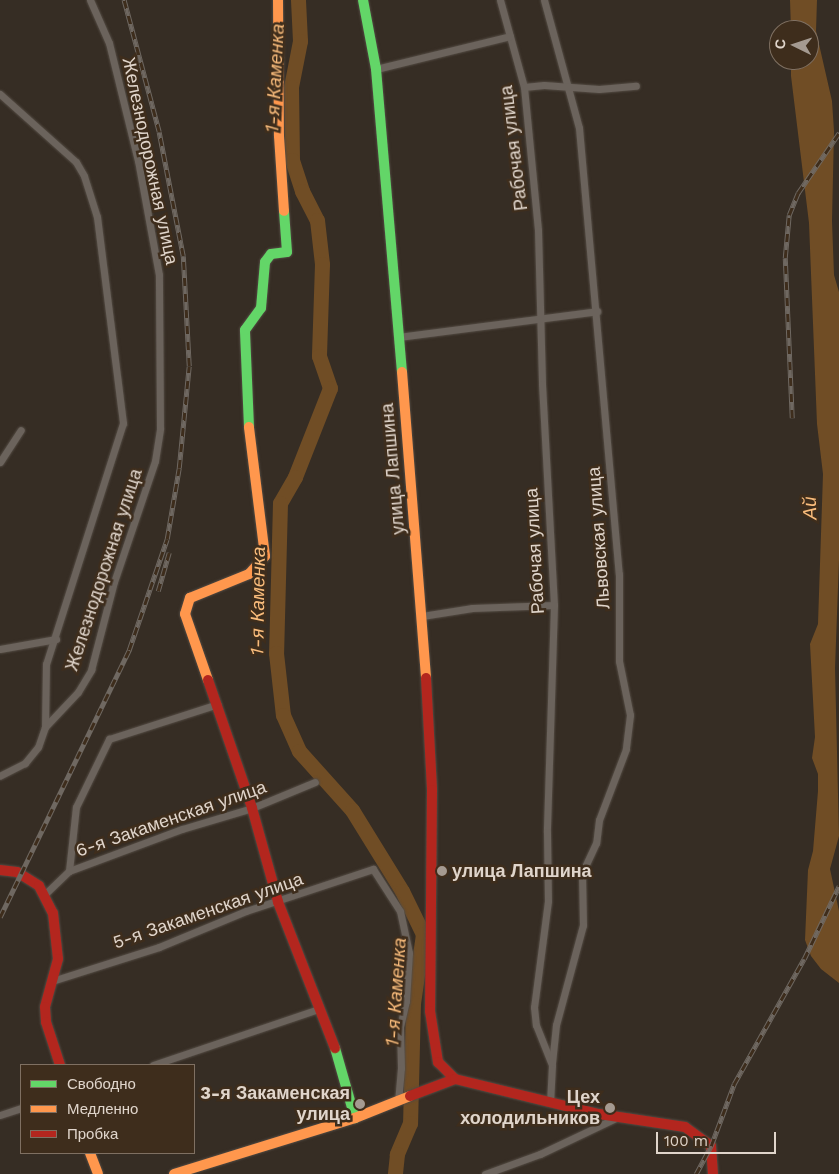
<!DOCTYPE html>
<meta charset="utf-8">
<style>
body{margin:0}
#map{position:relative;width:839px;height:1174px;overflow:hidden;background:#362d24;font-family:"Work Sans",sans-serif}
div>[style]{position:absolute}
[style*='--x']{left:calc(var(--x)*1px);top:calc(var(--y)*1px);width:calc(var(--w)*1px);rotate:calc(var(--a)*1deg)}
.water>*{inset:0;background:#704d25}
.river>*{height:15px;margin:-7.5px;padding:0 7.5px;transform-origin:7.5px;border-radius:7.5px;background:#704d25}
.roads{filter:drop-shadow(0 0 1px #534b43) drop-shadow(0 0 1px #534b43)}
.street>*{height:7px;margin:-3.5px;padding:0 3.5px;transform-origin:3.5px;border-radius:3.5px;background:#6b635c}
.fast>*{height:10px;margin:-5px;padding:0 5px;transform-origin:5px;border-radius:5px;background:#63d668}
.slow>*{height:10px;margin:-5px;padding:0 5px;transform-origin:5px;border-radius:5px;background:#ff974d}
.jam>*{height:10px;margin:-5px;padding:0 5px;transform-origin:5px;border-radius:5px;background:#b3261e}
.rail>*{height:4.5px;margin-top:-2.25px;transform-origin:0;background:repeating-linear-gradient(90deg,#3e2d1c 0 8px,#6f6861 0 16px);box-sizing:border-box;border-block:1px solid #6f6861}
.dots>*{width:14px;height:14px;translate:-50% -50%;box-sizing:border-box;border:2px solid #3e2d1c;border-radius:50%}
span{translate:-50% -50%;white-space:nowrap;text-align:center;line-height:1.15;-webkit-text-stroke:5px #3e2d1c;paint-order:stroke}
.street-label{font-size:18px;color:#e0d5cb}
.poi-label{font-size:18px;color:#e0d5cb;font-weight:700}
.left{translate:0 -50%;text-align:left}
.right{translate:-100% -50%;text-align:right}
.water-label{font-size:19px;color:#f9bc7c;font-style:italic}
.legend{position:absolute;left:20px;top:1064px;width:175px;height:90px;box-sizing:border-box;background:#3e2d1c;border:1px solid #7f7062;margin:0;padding:6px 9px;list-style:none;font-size:15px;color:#e0d5cb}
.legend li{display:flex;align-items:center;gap:10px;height:25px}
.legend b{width:25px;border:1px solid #7f7062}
.north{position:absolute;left:769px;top:20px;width:50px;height:50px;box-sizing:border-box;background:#3e2d1c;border:1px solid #7f7062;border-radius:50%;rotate:274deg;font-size:14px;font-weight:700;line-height:20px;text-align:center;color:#e0d5cb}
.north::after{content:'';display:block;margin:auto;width:18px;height:22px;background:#a49a91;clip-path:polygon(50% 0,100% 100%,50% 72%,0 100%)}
.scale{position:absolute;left:656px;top:1132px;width:120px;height:22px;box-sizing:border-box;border:2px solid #e0d5cb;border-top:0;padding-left:6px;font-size:15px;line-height:18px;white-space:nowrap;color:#e0d5cb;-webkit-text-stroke:4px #3e2d1c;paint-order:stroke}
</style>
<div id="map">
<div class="water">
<div style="clip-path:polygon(790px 0,817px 0,816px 31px,832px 101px,834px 131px,832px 221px,834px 275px,839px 292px,839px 560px,835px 668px,839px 836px,830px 869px,839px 911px,839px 983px,821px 969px,811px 956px,805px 940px,808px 870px,813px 851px,818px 791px,818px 774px,812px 758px,815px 737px,810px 644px,818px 624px,823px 474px,817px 424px,809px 223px,791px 76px,791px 60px,809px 60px,809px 30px,791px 30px)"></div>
</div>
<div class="river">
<div style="--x:298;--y:0;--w:41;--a:87.2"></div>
<div style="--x:300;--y:41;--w:47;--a:101.1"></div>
<div style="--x:291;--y:87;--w:73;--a:89.2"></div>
<div style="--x:292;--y:160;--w:33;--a:72"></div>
<div style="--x:302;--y:191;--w:33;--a:63"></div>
<div style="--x:317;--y:220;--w:44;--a:83.5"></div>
<div style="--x:322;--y:264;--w:92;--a:91.9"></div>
<div style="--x:319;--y:356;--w:34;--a:71"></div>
<div style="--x:330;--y:388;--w:96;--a:111.5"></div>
<div style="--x:295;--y:477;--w:30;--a:120"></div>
<div style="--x:280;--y:503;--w:150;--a:91.5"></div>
<div style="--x:276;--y:653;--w:62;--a:83.6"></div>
<div style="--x:283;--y:715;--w:39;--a:66"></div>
<div style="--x:299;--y:751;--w:79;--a:48.1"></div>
<div style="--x:352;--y:810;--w:95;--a:58.3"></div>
<div style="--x:402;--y:891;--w:48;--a:64"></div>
<div style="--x:423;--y:934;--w:70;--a:98.2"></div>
<div style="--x:413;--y:1003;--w:120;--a:91.4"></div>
<div style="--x:410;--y:1123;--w:34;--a:113"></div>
<div style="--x:397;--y:1154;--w:20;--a:96"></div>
</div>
<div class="roads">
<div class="street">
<div style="--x:500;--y:0;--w:90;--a:74.6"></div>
<div style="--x:524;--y:87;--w:144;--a:84.4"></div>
<div style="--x:538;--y:230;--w:154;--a:88.5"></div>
<div style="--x:542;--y:384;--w:221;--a:86.9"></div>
<div style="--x:554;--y:605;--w:227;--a:91.8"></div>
<div style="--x:547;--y:832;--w:69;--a:89.2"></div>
<div style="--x:548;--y:901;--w:107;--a:97.5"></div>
<div style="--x:534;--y:1007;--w:18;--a:84"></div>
<div style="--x:536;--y:1025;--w:43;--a:68.2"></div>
<div style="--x:552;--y:1065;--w:36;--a:93"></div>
<div style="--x:544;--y:0;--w:133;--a:74.7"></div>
<div style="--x:579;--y:128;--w:448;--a:84.9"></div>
<div style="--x:619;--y:574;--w:87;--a:90"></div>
<div style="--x:619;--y:661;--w:55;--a:78.5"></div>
<div style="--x:630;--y:715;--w:34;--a:97"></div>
<div style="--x:626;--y:749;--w:76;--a:110.8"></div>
<div style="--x:599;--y:820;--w:23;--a:97"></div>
<div style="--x:596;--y:843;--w:33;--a:115"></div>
<div style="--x:582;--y:873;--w:52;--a:88.9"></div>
<div style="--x:583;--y:925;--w:104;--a:105.1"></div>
<div style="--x:556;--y:1025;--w:38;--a:96"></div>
<div style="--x:376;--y:69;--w:138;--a:-13.8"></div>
<div style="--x:524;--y:87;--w:20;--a:-6"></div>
<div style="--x:544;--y:85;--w:55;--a:4.2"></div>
<div style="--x:599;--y:89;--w:37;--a:-5"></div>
<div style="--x:0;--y:94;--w:102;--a:41.8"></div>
<div style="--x:76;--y:162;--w:16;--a:60"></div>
<div style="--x:84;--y:176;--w:43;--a:72.4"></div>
<div style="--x:97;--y:217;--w:208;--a:82.8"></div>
<div style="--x:123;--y:423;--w:253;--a:107.7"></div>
<div style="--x:46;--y:664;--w:63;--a:90.9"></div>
<div style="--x:45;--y:727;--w:21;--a:109"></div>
<div style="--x:38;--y:747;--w:21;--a:129"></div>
<div style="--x:25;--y:763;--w:28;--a:153"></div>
<div style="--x:398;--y:337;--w:201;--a:-7.4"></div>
<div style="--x:0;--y:462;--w:38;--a:-57"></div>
<div style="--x:422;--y:616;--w:51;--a:-9.1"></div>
<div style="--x:472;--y:608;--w:82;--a:-2.1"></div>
<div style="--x:0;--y:649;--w:57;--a:-10.1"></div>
<div style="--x:45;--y:727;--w:48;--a:-46.7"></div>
<div style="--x:78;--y:692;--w:26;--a:-59"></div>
<div style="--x:91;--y:670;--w:91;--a:-75.4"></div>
<div style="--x:114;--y:582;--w:128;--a:-71.3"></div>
<div style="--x:155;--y:461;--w:33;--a:-81"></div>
<div style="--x:160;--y:428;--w:153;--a:-90.4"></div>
<div style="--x:159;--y:275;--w:116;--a:-100.4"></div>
<div style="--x:138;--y:161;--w:122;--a:-103.8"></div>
<div style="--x:109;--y:43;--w:47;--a:-113.8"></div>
<div style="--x:69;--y:871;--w:64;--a:-83.8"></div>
<div style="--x:76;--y:807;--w:76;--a:-64.1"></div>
<div style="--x:109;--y:739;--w:114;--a:-17.8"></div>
<div style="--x:44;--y:895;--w:35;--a:-44"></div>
<div style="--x:69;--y:871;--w:121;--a:-20.4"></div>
<div style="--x:182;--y:829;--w:73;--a:-16.7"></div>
<div style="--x:252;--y:808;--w:68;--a:-22.4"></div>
<div style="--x:52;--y:981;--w:112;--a:-17.6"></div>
<div style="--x:159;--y:947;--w:94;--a:-22.5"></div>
<div style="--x:246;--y:911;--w:134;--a:-18.3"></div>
<div style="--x:373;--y:869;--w:50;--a:57.3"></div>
<div style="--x:400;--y:911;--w:43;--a:77.9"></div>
<div style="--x:409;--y:953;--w:48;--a:93.6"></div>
<div style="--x:406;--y:1001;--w:26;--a:103"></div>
<div style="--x:400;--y:1026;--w:42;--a:88.6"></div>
<div style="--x:401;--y:1068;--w:33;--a:95"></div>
<div style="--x:153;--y:1065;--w:174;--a:-18.7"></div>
<div style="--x:0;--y:1115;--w:22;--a:-18"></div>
<div style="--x:485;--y:1174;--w:59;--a:-20"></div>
<div style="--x:540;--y:1154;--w:86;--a:-25.4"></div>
</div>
<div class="fast">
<div style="--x:363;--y:0;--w:70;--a:79.3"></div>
<div style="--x:376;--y:69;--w:304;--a:85.1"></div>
<div style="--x:249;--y:427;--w:97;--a:-92.4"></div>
<div style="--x:245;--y:330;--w:27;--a:-54"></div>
<div style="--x:261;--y:308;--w:46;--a:-85"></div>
<div style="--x:265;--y:262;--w:10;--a:-53"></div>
<div style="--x:271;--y:254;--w:16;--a:-7"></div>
<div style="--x:287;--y:252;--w:41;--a:-94.2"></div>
<div style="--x:335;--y:1048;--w:73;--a:74.1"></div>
</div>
<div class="slow">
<div style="--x:278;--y:0;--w:136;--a:89.6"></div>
<div style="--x:279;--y:136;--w:75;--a:86.2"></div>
<div style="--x:402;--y:372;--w:307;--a:85.5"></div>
<div style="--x:208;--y:680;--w:70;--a:-109.2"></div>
<div style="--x:185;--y:614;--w:17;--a:-73"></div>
<div style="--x:190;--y:598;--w:64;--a:-22.1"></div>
<div style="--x:249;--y:574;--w:24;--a:-48"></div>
<div style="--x:265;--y:556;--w:130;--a:-97.1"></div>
<div style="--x:90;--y:1153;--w:22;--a:69"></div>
<div style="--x:174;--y:1174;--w:189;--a:-17.2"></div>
<div style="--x:355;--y:1118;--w:59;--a:-21.8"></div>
</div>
<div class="jam">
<div style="--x:426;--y:678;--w:112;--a:86.9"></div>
<div style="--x:432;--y:790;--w:221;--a:90.5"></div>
<div style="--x:430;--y:1011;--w:52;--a:81.1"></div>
<div style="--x:438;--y:1062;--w:24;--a:45"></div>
<div style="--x:208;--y:680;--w:135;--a:71"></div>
<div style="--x:252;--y:808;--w:98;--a:74.5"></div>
<div style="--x:278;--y:902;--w:157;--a:68.7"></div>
<div style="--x:0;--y:870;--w:17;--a:7"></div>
<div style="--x:17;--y:872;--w:26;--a:32"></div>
<div style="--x:39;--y:886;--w:30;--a:63"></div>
<div style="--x:53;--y:913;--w:46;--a:83.8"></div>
<div style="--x:58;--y:959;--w:50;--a:105.2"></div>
<div style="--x:45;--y:1007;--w:15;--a:86"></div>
<div style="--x:46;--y:1022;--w:45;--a:72"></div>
<div style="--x:410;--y:1096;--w:48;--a:-20.7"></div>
<div style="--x:455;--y:1079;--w:148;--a:13.7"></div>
<div style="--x:599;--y:1114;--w:87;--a:8.6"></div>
<div style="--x:685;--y:1127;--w:32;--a:36"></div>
<div style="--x:711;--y:1146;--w:28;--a:86"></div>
</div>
</div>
<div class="rail">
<div style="--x:792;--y:418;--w:160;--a:-92.5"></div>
<div style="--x:785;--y:258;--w:43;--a:-84.7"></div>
<div style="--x:789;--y:215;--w:24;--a:-68"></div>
<div style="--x:798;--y:193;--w:73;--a:-55.7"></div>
<div style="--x:158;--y:591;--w:40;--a:-74"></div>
<div style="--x:0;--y:917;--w:297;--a:-64.2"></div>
<div style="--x:129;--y:650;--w:117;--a:-71.1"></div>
<div style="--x:167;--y:539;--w:72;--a:-80.4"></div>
<div style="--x:179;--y:468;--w:102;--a:-84.4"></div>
<div style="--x:189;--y:366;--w:110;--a:-93.1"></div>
<div style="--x:183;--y:256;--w:126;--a:-101"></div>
<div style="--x:159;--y:132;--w:137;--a:-104.9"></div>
<div style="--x:696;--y:1174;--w:32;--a:-62"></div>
<div style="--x:711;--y:1146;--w:66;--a:-69.6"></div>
<div style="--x:734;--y:1084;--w:143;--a:-60.8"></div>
<div style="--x:804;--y:959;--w:81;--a:-64.4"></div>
</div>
<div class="dots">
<div style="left:442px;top:871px;background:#a49a91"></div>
<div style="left:360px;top:1104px;background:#a49a91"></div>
<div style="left:610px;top:1108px;background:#a49a91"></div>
</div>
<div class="street-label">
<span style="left:514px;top:148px;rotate:-97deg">Рабочая улица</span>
<span style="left:150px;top:161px;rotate:78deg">Железнодорожная улица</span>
<span style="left:393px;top:469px;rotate:-95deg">улица Лапшина</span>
<span style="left:599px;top:538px;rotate:-94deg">Львовская улица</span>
<span style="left:535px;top:551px;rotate:-93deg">Рабочая улица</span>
<span style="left:104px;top:570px;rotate:-72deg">Железнодорожная улица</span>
<span style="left:171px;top:819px;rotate:-19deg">6-я Закаменская улица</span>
<span style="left:208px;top:911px;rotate:-19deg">5-я Закаменская улица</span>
</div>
<div class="poi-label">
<span class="left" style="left:452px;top:871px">улица Лапшина</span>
<span class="right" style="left:350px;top:1104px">3-я Закаменская<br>улица</span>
<span class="right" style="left:600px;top:1108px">Цех<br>холодильников</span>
</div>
<div class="water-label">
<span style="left:275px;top:78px;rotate:-87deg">1-я Каменка</span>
<span style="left:810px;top:508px;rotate:-92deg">Ай</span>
<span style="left:258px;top:601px;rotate:-89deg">1-я Каменка</span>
<span style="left:396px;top:992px;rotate:-86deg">1-я Каменка</span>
</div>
<ul class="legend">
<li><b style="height:6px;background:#63d668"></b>Свободно</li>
<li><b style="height:6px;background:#ff974d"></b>Медленно</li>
<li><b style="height:6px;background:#b3261e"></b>Пробка</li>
</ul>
<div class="north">С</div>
<div class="scale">100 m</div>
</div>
